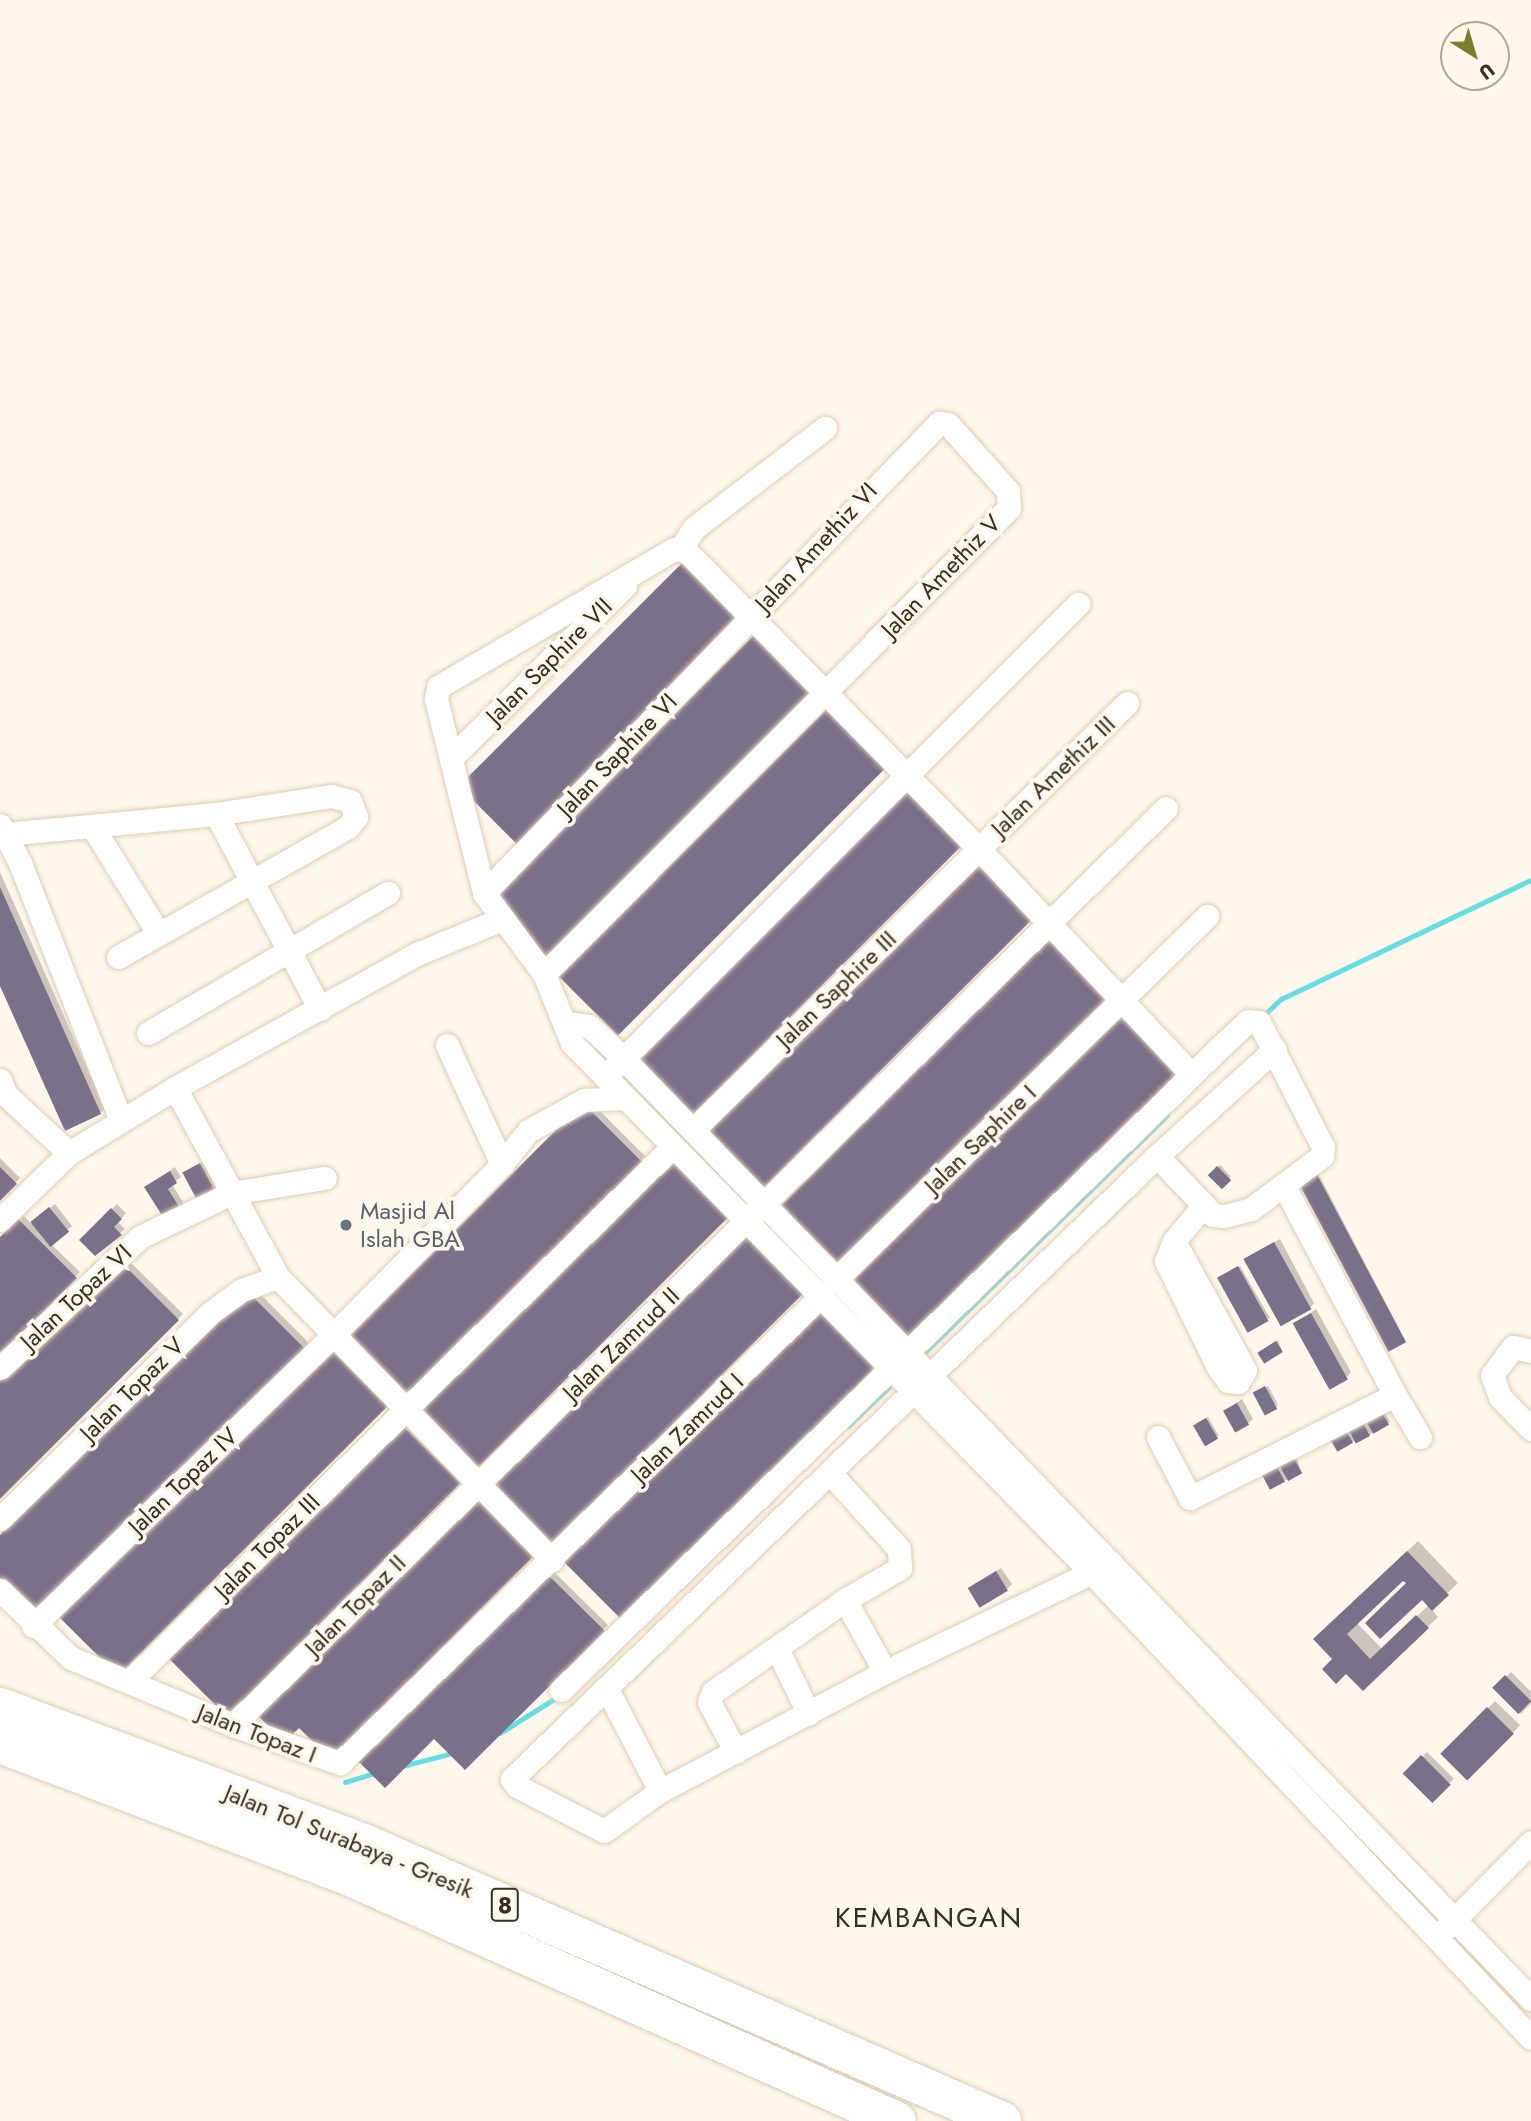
<!DOCTYPE html>
<style>
body{margin:0}
#map{position:relative;width:1531px;height:2121px;overflow:hidden;background:#fef7ec;font-family:Jost,sans-serif}
div>[style]{position:absolute}
[style*='--x']{left:calc(var(--x)*1px);top:calc(var(--y)*1px);width:calc(var(--w)*1px);rotate:calc(var(--a)*1deg)}
.shadow>*{inset:0;background:#0003;transform-origin:0 0}
.stream>*{height:5px;margin:-2.5px;padding:0 2.5px;transform-origin:2.5px;border-radius:2.5px;background:#68dde1}
.building>*{inset:0;background:#7a708a;transform-origin:0 0}
.roads{filter:drop-shadow(0 0 2px #dfccb2) drop-shadow(0 0 2px #dfccb2)}
.minor>*{height:23px;margin:-11.5px;padding:0 11.5px;transform-origin:11.5px;border-radius:11.5px;background:#fff}
.motorway>*{height:38px;margin:-19px;padding:0 19px;transform-origin:19px;border-radius:19px;background:#fff}
.dots>*{width:19px;height:19px;translate:-50% -50%;box-sizing:border-box;border:4px solid #fef7ec;border-radius:50%}
span{translate:-50% -50%;white-space:nowrap;text-align:center;line-height:1.15;-webkit-text-stroke:7px #fef7ec;paint-order:stroke}
.shield-label span{padding:2px 5px;background:#fef7ec;border:2px solid;border-radius:5px;-webkit-text-stroke-width:0}
.shield-label{font-size:23px;color:#352e23;font-weight:700}
.street-label{font-size:24px;color:#352e23}
.worship-label{font-size:24px;color:#5b616d}
.left{translate:0 -50%;text-align:left}
.quarter-label{font-size:28px;color:#352e23;letter-spacing:2px}
.north{position:absolute;left:1440px;top:21px;width:70px;height:70px;box-sizing:border-box;background:#fef7ec;border:2px solid #aea79c;border-radius:50%;rotate:143deg;font-size:19px;font-weight:700;line-height:28px;text-align:center;color:#352e23}
.north::after{content:'';display:block;margin:auto;width:24px;height:32px;background:#7a7e28;clip-path:polygon(50% 0,100% 100%,50% 72%,0 100%)}
</style>
<div id="map">
<div class="shadow">
<div style="clip-path:polygon(0 872px,105px 1108px,100px 1113px,0 981px)"></div>
<div style="clip-path:polygon(589px 1100px,645px 1156px,408px 1393px)"></div>
<div style="clip-path:polygon(0 1158px,20px 1178px,0 1198px)"></div>
<div style="clip-path:polygon(205px 1160px,220px 1187px,215px 1192px,185px 1173px)"></div>
<div style="left:1220px;top:1165px;width:16px;height:14px;rotate:47deg"></div>
<div style="clip-path:polygon(175px 1167px,181px 1177px,172px 1184px,184px 1204px,180px 1209px,147px 1187px)"></div>
<div style="clip-path:polygon(1317px 1171px,1405px 1340px,1403px 1342px,1301px 1179px)"></div>
<div style="clip-path:polygon(55px 1204px,72px 1226px,51px 1244px,80px 1272px,0 1352px,0 1239px,24px 1216px,31px 1224px)"></div>
<div style="clip-path:polygon(117px 1204px,126px 1213px,118px 1222px,125px 1229px,95px 1254px,81px 1240px)"></div>
<div style="clip-path:polygon(1280px 1239px,1314px 1303px,1310px 1308px,1245px 1260px)"></div>
<div style="clip-path:polygon(126px 1258px,183px 1314px,0 1497px,0 1384px)"></div>
<div style="clip-path:polygon(1240px 1266px,1270px 1318px,1268px 1319px,1221px 1277px)"></div>
<div style="left:252px;top:1286px;width:81px;height:356px;rotate:45deg"></div>
<div style="clip-path:polygon(822px 1305px,879px 1362px,622px 1618px)"></div>
<div style="clip-path:polygon(1316px 1309px,1351px 1372px,1347px 1377px,1294px 1324px)"></div>
<div style="clip-path:polygon(1278px 1340px,1282px 1351px,1261px 1351px)"></div>
<div style="clip-path:polygon(334px 1343px,391px 1400px,117px 1673px)"></div>
<div style="clip-path:polygon(1268px 1386px,1278px 1405px,1265px 1413px,1257px 1392px)"></div>
<div style="clip-path:polygon(1242px 1399px,1253px 1419px,1248px 1423px,1225px 1411px)"></div>
<div style="clip-path:polygon(1384px 1411px,1390px 1422px,1369px 1435px,1352px 1442px,1331px 1438px)"></div>
<div style="clip-path:polygon(1208px 1417px,1219px 1436px,1217px 1437px,1197px 1423px)"></div>
<div style="clip-path:polygon(407px 1421px,464px 1477px,227px 1714px)"></div>
<div style="clip-path:polygon(1295px 1454px,1301px 1471px,1284px 1481px,1263px 1474px)"></div>
<div style="clip-path:polygon(evenodd,1418px 1541px,1458px 1583px,1431px 1609px,1438px 1617px,1363px 1689px,1326px 1628px,1418px 1541px,1403px 1578px,1429px 1605px,1382px 1649px,1356px 1622px,1403px 1578px)"></div>
<div style="clip-path:polygon(1001px 1568px,1012px 1584px,1007px 1589px,970px 1588px)"></div>
<div style="clip-path:polygon(551px 1569px,608px 1625px,465px 1767px)"></div>
<div style="clip-path:polygon(1511px 1672px,1531px 1692px,1531px 1703px,1521px 1714px,1495px 1688px)"></div>
<div style="left:1495px;top:1701px;width:35px;height:75px;rotate:44deg"></div>
<div style="left:1427px;top:1752px;width:38px;height:30px;rotate:45deg"></div>
</div>
<div class="stream">
<div style="--x:1261;--y:1018;--w:28;--a:-44"></div>
<div style="--x:1281;--y:999;--w:277;--a:-25.5"></div>
<div style="--x:919;--y:1358;--w:347;--a:-44.4"></div>
<div style="--x:848;--y:1426;--w:64;--a:-43.7"></div>
<div style="--x:500;--y:1733;--w:71;--a:-32.3"></div>
<div style="--x:402;--y:1766;--w:53;--a:-14.3"></div>
<div style="--x:345;--y:1782;--w:31;--a:-17"></div>
</div>
<div class="building">
<div style="left:688px;top:557px;width:83px;height:324px;rotate:45deg"></div>
<div style="left:759px;top:630px;width:84px;height:382px;rotate:45deg"></div>
<div style="left:830px;top:706px;width:83px;height:383px;rotate:45deg"></div>
<div style="left:904px;top:786px;width:83px;height:381px;rotate:45deg"></div>
<div style="left:975px;top:859px;width:83px;height:381px;rotate:45deg"></div>
<div style="clip-path:polygon(0 887px,101px 1114px,65px 1131px,0 986px)"></div>
<div style="left:1052px;top:935px;width:84px;height:383px;rotate:45deg"></div>
<div style="left:1123px;top:1011px;width:83px;height:382px;rotate:45deg"></div>
<div style="left:583px;top:1103px;width:83px;height:330px;rotate:45deg"></div>
<div style="left:672px;top:1156px;width:83px;height:358px;rotate:45deg"></div>
<div style="left:200px;top:1163px;width:34px;height:20px;rotate:62deg"></div>
<div style="left:1217px;top:1166px;width:20px;height:13px;rotate:45deg"></div>
<div style="clip-path:polygon(0 1167px,17px 1184px,0 1201px)"></div>
<div style="clip-path:polygon(170px 1171px,177px 1183px,168px 1189px,181px 1210px,165px 1220px,144px 1187px)"></div>
<div style="left:1315px;top:1171px;width:194px;height:20px;rotate:62deg"></div>
<div style="left:49px;top:1207px;width:32px;height:24px;rotate:51deg"></div>
<div style="clip-path:polygon(111px 1208px,122px 1219px,114px 1227px,122px 1235px,95px 1256px,79px 1240px)"></div>
<div style="clip-path:polygon(18px 1219px,77px 1278px,0 1355px,0 1237px)"></div>
<div style="left:744px;top:1234px;width:84px;height:359px;rotate:45deg"></div>
<div style="left:1274px;top:1242px;width:77px;height:35px;rotate:61deg"></div>
<div style="clip-path:polygon(120px 1261px,179px 1320px,0 1499px,0 1381px)"></div>
<div style="left:1238px;top:1266px;width:63px;height:24px;rotate:61deg"></div>
<div style="clip-path:polygon(246px 1290px,305px 1349px,35px 1619px,0 1584px,0 1535px)"></div>
<div style="left:816px;top:1309px;width:83px;height:357px;rotate:45deg"></div>
<div style="left:1311px;top:1313px;width:76px;height:21px;rotate:61deg"></div>
<div style="left:1276px;top:1341px;width:13px;height:22px;rotate:58deg"></div>
<div style="left:328px;top:1347px;width:84px;height:381px;rotate:45deg"></div>
<div style="left:1265px;top:1386px;width:26px;height:14px;rotate:62deg"></div>
<div style="left:1237px;top:1403px;width:25px;height:16px;rotate:61deg"></div>
<div style="left:1381px;top:1411px;width:16px;height:18px;rotate:60deg"></div>
<div style="left:1206px;top:1418px;width:24px;height:15px;rotate:60deg"></div>
<div style="left:1362px;top:1421px;width:17px;height:16px;rotate:62deg"></div>
<div style="left:401px;top:1424px;width:84px;height:330px;rotate:45deg"></div>
<div style="left:1345px;top:1429px;width:16px;height:18px;rotate:60deg"></div>
<div style="left:1292px;top:1455px;width:21px;height:16px;rotate:61deg"></div>
<div style="left:1276px;top:1465px;width:19px;height:17px;rotate:62deg"></div>
<div style="clip-path:polygon(477px 1494px,537px 1553px,330px 1759px,299px 1728px,285px 1742px,256px 1714px)"></div>
<div style="clip-path:polygon(1407px 1551px,1449px 1595px,1432px 1611px,1422px 1600px,1380px 1639px,1365px 1623px,1406px 1583px,1403px 1581px,1347px 1634px,1370px 1659px,1416px 1615px,1429px 1628px,1363px 1691px,1346px 1674px,1336px 1684px,1322px 1669px,1332px 1659px,1313px 1639px)"></div>
<div style="left:996px;top:1571px;width:23px;height:33px;rotate:59deg"></div>
<div style="clip-path:polygon(545px 1572px,605px 1631px,465px 1770px,434px 1739px,385px 1788px,357px 1760px)"></div>
<div style="left:1505px;top:1675px;width:37px;height:18px;rotate:45deg"></div>
<div style="left:1487px;top:1707px;width:38px;height:66px;rotate:45deg"></div>
<div style="left:1421px;top:1755px;width:42px;height:26px;rotate:45deg"></div>
</div>
<div class="roads">
<div class="minor">
<div style="--x:681;--y:548;--w:24;--a:-57"></div>
<div style="--x:694;--y:528;--w:165;--a:-37.4"></div>
<div style="--x:451;--y:758;--w:245;--a:-44.7"></div>
<div style="--x:216;--y:814;--w:221;--a:61.9"></div>
<div style="--x:0;--y:825;--w:43;--a:62.2"></div>
<div style="--x:20;--y:863;--w:277;--a:68.6"></div>
<div style="--x:92;--y:826;--w:127;--a:58.2"></div>
<div style="--x:5;--y:834;--w:212;--a:-5.4"></div>
<div style="--x:216;--y:814;--w:116;--a:-8.9"></div>
<div style="--x:331;--y:796;--w:20;--a:15"></div>
<div style="--x:350;--y:801;--w:17;--a:69"></div>
<div style="--x:356;--y:817;--w:13;--a:129"></div>
<div style="--x:348;--y:827;--w:264;--a:150.5"></div>
<div style="--x:484;--y:893;--w:654;--a:-45.93"></div>
<div style="--x:939;--y:423;--w:9;--a:6"></div>
<div style="--x:948;--y:424;--w:90;--a:48.2"></div>
<div style="--x:1008;--y:491;--w:17;--a:87"></div>
<div style="--x:1009;--y:508;--w:658;--a:134.94"></div>
<div style="--x:565;--y:1023;--w:24;--a:7"></div>
<div style="--x:589;--y:1026;--w:47;--a:43.3"></div>
<div style="--x:623;--y:1058;--w:1308;--a:46.02"></div>
<div style="--x:148;--y:1033;--w:278;--a:-30.3"></div>
<div style="--x:447;--y:1045;--w:131;--a:65.2"></div>
<div style="--x:613;--y:1069;--w:658;--a:-45"></div>
<div style="--x:1192;--y:1075;--w:311;--a:-133.3"></div>
<div style="--x:979;--y:849;--w:418;--a:-134.5"></div>
<div style="--x:686;--y:551;--w:12;--a:-171"></div>
<div style="--x:674;--y:549;--w:273;--a:149.7"></div>
<div style="--x:438;--y:687;--w:12;--a:99"></div>
<div style="--x:436;--y:699;--w:200;--a:76.1"></div>
<div style="--x:484;--y:893;--w:101;--a:53.5"></div>
<div style="--x:544;--y:974;--w:74;--a:67.9"></div>
<div style="--x:572;--y:1043;--w:742;--a:45.55"></div>
<div style="--x:1092;--y:1573;--w:639;--a:46.65"></div>
<div style="--x:0;--y:1080;--w:16;--a:68"></div>
<div style="--x:6;--y:1095;--w:86;--a:42.6"></div>
<div style="--x:175;--y:1088;--w:215;--a:61.4"></div>
<div style="--x:278;--y:1277;--w:394;--a:45.9"></div>
<div style="--x:693;--y:1130;--w:609;--a:-44.53"></div>
<div style="--x:0;--y:1220;--w:96;--a:-44.2"></div>
<div style="--x:69;--y:1153;--w:124;--a:-31.5"></div>
<div style="--x:175;--y:1088;--w:279;--a:-29"></div>
<div style="--x:419;--y:953;--w:90;--a:-22.3"></div>
<div style="--x:1174;--y:1241;--w:147;--a:61.2"></div>
<div style="--x:1245;--y:1370;--w:14;--a:120"></div>
<div style="--x:1238;--y:1382;--w:10;--a:-174"></div>
<div style="--x:1228;--y:1381;--w:19;--a:-125"></div>
<div style="--x:1217;--y:1365;--w:116;--a:-116.1"></div>
<div style="--x:1166;--y:1261;--w:22;--a:-68"></div>
<div style="--x:1174;--y:1241;--w:47;--a:-50.2"></div>
<div style="--x:837;--y:1278;--w:518;--a:-44.37"></div>
<div style="--x:1531;--y:1351;--w:18;--a:-167"></div>
<div style="--x:1513;--y:1347;--w:35;--a:127"></div>
<div style="--x:1492;--y:1375;--w:23;--a:70"></div>
<div style="--x:1500;--y:1397;--w:45;--a:45.9"></div>
<div style="--x:0;--y:1368;--w:192;--a:-43.1"></div>
<div style="--x:140;--y:1237;--w:101;--a:-25.8"></div>
<div style="--x:231;--y:1193;--w:95;--a:-9.1"></div>
<div style="--x:1395;--y:1395;--w:49;--a:59.2"></div>
<div style="--x:1158;--y:1437;--w:69;--a:62.3"></div>
<div style="--x:1190;--y:1498;--w:229;--a:-26.7"></div>
<div style="--x:1395;--y:1395;--w:237;--a:-118"></div>
<div style="--x:0;--y:1519;--w:294;--a:-44.4"></div>
<div style="--x:210;--y:1313;--w:39;--a:-36"></div>
<div style="--x:242;--y:1290;--w:38;--a:-20"></div>
<div style="--x:1111;--y:1563;--w:251;--a:154.3"></div>
<div style="--x:885;--y:1672;--w:255;--a:152.1"></div>
<div style="--x:660;--y:1791;--w:69;--a:144.5"></div>
<div style="--x:604;--y:1831;--w:98;--a:-152.7"></div>
<div style="--x:517;--y:1786;--w:9;--a:-126"></div>
<div style="--x:512;--y:1779;--w:897;--a:-44.01"></div>
<div style="--x:1157;--y:1156;--w:159;--a:-42.2"></div>
<div style="--x:0;--y:1590;--w:98;--a:43.8"></div>
<div style="--x:71;--y:1658;--w:175;--a:22.5"></div>
<div style="--x:233;--y:1725;--w:114;--a:19.6"></div>
<div style="--x:340;--y:1763;--w:672;--a:-44.16"></div>
<div style="--x:845;--y:1600;--w:82;--a:60.9"></div>
<div style="--x:33;--y:1626;--w:417;--a:-44.1"></div>
<div style="--x:332;--y:1336;--w:242;--a:-45.3"></div>
<div style="--x:502;--y:1164;--w:42;--a:-51.8"></div>
<div style="--x:528;--y:1131;--w:64;--a:-29"></div>
<div style="--x:584;--y:1100;--w:42;--a:-2.7"></div>
<div style="--x:777;--y:1649;--w:72;--a:63.8"></div>
<div style="--x:130;--y:1681;--w:762;--a:-44.57"></div>
<div style="--x:607;--y:1689;--w:115;--a:62.5"></div>
<div style="--x:561;--y:1690;--w:916;--a:-44.29"></div>
<div style="--x:1217;--y:1050;--w:42;--a:-43.1"></div>
<div style="--x:1248;--y:1021;--w:11;--a:5"></div>
<div style="--x:1259;--y:1022;--w:140;--a:62.9"></div>
<div style="--x:1323;--y:1147;--w:9;--a:96"></div>
<div style="--x:1322;--y:1156;--w:89;--a:143.3"></div>
<div style="--x:1251;--y:1209;--w:28;--a:165"></div>
<div style="--x:1224;--y:1216;--w:11;--a:-175"></div>
<div style="--x:1213;--y:1215;--w:81;--a:-133.5"></div>
<div style="--x:233;--y:1725;--w:1308;--a:-44.5"></div>
<div style="--x:736;--y:1752;--w:57;--a:-118.4"></div>
<div style="--x:709;--y:1702;--w:11;--a:-68"></div>
<div style="--x:713;--y:1692;--w:161;--a:-34.9"></div>
<div style="--x:845;--y:1600;--w:64;--a:-30.2"></div>
<div style="--x:900;--y:1568;--w:19;--a:-93"></div>
<div style="--x:899;--y:1549;--w:103;--a:-132.2"></div>
<div style="--x:1445;--y:1929;--w:122;--a:-45.3"></div>
</div>
<div class="motorway">
<div style="--x:0;--y:1707;--w:391;--a:20.5"></div>
<div style="--x:366;--y:1844;--w:694;--a:23.53"></div>
<div style="--x:0;--y:1744;--w:372;--a:20.8"></div>
<div style="--x:348;--y:1876;--w:601;--a:24.05"></div>
</div>
</div>
<div class="dots">
<div style="left:346px;top:1225px;background:#6b7280"></div>
</div>
<div class="shield-label">
<span style="left:505px;top:1905px">8</span>
</div>
<div class="street-label">
<span style="left:816px;top:547px;rotate:-47deg">Jalan Amethiz VI</span>
<span style="left:941px;top:576px;rotate:-46deg">Jalan Amethiz V</span>
<span style="left:549px;top:661px;rotate:-45deg">Jalan Saphire VII</span>
<span style="left:617px;top:755px;rotate:-46deg">Jalan Saphire VI</span>
<span style="left:1053px;top:776px;rotate:-44deg">Jalan Amethiz III</span>
<span style="left:836px;top:989px;rotate:-44deg">Jalan Saphire III</span>
<span style="left:980px;top:1139px;rotate:-44deg">Jalan Saphire I</span>
<span style="left:76px;top:1297px;rotate:-43deg">Jalan Topaz VI</span>
<span style="left:621px;top:1344px;rotate:-44deg">Jalan Zamrud II</span>
<span style="left:132px;top:1389px;rotate:-45deg">Jalan Topaz V</span>
<span style="left:687px;top:1428px;rotate:-44deg">Jalan Zamrud I</span>
<span style="left:183px;top:1481px;rotate:-44deg">Jalan Topaz IV</span>
<span style="left:267px;top:1546px;rotate:-45deg">Jalan Topaz III</span>
<span style="left:355px;top:1605px;rotate:-45deg">Jalan Topaz II</span>
<span style="left:257px;top:1733px;rotate:21deg">Jalan Topaz I</span>
<span style="left:349px;top:1841px;rotate:22deg">Jalan Tol Surabaya - Gresik</span>
</div>
<div class="worship-label">
<span class="left" style="left:360px;top:1225px">Masjid Al<br>Islah GBA</span>
</div>
<div class="quarter-label">
<span style="left:929px;top:1918px">KEMBANGAN</span>
</div>
<div class="north">U</div>
</div>
